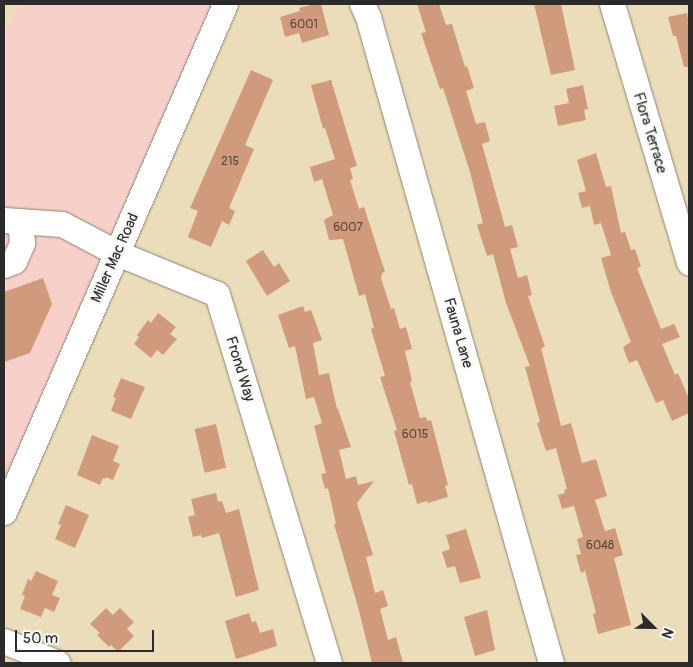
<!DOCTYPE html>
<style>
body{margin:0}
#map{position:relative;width:693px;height:667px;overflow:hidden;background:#ebddb9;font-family:Pangolin,sans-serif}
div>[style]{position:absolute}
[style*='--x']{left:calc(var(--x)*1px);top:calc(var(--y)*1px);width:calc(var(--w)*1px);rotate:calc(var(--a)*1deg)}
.built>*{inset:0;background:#f7d0ca}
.building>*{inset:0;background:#d09a7c;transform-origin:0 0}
.roads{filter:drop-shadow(0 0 1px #8b8472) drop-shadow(0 0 1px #8b8472)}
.minor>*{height:25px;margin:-12.5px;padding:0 12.5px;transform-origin:12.5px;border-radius:12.5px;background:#fff}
span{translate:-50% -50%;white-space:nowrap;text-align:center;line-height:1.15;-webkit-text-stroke:4px #f6f6f2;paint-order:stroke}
.number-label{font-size:12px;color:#54473f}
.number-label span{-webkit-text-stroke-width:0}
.street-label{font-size:15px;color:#2b2b2b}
.frame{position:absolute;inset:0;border:5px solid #2b2b2b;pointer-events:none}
.north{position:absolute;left:628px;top:602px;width:50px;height:50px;-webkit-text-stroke:4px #f6f6f2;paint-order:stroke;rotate:113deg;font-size:14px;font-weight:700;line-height:20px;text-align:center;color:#2b2b2b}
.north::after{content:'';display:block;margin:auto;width:18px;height:22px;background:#2b2b2b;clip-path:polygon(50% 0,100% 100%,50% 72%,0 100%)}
.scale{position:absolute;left:15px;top:630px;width:139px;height:22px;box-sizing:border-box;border:2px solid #2b2b2b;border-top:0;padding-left:6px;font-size:15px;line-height:18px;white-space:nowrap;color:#2b2b2b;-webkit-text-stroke:4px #f6f6f2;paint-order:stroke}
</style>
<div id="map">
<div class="built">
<div style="clip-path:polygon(21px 4px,213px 4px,111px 239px,4px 210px,4px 33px)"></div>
<div style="clip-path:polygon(4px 230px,60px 233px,104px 256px,4px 485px)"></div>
</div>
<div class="building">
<div style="clip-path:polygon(315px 4px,321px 4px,329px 35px,302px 43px,299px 33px,285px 37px,280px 17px,300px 11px,299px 8px)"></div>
<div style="clip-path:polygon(417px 4px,439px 4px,446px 25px,452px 24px,465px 67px,467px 66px,474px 88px,466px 91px,476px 124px,485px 122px,490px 141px,482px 144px,505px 227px,512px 225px,518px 247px,510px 249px,518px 278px,527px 275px,532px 295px,528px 296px,545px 347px,541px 348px,561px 426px,571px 423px,582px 463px,596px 459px,607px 496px,595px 500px,605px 531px,615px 528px,623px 555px,614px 558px,631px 625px,598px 634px,593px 614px,596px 613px,585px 571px,581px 573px,576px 555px,581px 554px,577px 539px,583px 537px,574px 506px,562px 509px,558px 495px,565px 493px,564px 490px,567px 489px,556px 448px,546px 451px,537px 423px,540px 422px,525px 367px,530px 366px,506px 303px,493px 254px,487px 256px,477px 225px,483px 223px,470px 172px,443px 88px,440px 89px,421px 33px,426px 32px)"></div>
<div style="clip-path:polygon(534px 4px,561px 4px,575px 70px,551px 75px)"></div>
<div style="clip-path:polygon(687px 13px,689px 25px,689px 67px,684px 67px,676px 36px,673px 36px,668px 17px)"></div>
<div style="clip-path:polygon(251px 70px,273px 80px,245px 145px,254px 149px,229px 208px,235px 211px,229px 225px,222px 221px,211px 247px,188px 237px,198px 211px,190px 208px)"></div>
<div style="clip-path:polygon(331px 80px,357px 166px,350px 168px,353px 179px,350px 180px,359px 209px,364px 207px,385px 272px,382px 273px,381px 278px,391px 309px,394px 308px,400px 329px,406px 327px,412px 349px,405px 351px,412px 381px,410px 382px,420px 418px,426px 417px,427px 421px,431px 420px,448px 485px,445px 486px,448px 497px,428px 503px,427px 501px,417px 504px,412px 484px,409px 485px,394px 431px,397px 430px,380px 377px,385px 376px,371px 329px,374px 328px,365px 294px,359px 296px,343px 239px,329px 240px,324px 220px,333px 215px,322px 179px,314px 182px,310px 167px,335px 159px,325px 128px,323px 129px,311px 85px)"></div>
<div style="clip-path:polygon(583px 85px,588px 109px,584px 110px,586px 120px,558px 126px,554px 106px,569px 103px,566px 89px)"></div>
<div style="clip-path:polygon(596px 153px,606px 187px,611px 186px,621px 233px,625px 232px,631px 250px,635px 249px,641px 267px,637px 268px,661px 329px,674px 324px,680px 337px,662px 344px,675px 375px,678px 373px,689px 399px,689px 413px,672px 421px,663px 400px,656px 403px,637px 360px,629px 363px,623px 347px,631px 342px,611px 292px,601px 258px,611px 255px,601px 223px,594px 225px,590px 206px,582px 208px,578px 193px,586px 191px,577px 160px)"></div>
<div style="clip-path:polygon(263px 250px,274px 267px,279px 263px,290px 281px,267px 296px,246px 261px)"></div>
<div style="clip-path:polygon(43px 278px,52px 304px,30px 353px,4px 362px,4px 292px)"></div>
<div style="clip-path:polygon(303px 306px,305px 312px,311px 310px,322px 340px,313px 343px,319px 375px,329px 373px,337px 409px,338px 409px,351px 447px,339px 450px,346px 479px,356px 476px,358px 485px,374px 481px,357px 503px,373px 555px,366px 557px,375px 593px,383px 590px,388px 606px,380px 609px,388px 640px,396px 637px,403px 663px,372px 663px,358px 607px,334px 524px,336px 524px,328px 488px,325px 489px,321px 474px,326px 473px,314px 426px,322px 423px,314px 397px,306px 399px,295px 346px,289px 348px,278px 315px)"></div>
<div style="clip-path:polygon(158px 313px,176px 327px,170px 334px,177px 339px,163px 355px,157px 350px,151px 358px,134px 344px,139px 337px,137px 335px,148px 320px,151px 323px)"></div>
<div style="clip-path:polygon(121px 378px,145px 387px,131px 419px,111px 411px,116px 398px,113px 397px)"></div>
<div style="left:216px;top:424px;width:45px;height:22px;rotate:77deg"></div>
<div style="clip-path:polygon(92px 435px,119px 446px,113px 461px,120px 464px,113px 480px,106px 477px,105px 479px,103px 478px,100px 485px,77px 475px)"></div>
<div style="clip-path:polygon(216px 493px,218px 502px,222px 501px,226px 513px,239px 509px,259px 590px,236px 597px,219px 533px,202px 538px,201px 535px,193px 537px,188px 517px,195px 515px,191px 499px)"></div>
<div style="clip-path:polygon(66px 505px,89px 515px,75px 548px,55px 539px,61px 525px,58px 524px)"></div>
<div style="clip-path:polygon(466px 529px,481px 578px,460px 583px,455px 566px,447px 568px,442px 552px,450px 549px,446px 535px)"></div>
<div style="clip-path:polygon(36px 571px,58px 581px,52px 595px,60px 598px,54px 612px,45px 608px,41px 617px,20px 609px,25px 596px,22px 595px,28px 579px,31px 581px)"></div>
<div style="clip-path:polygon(106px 608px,113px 615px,120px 608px,134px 622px,127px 629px,134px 636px,118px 652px,111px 645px,109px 647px,97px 635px,100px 633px,90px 624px)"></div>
<div style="clip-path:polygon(487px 610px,495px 650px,475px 656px,464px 617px)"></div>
<div style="clip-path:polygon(249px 613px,252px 622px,256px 621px,260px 633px,273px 629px,277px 646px,236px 659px,225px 621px)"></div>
</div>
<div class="roads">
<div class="minor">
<div style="--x:362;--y:4;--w:14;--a:65"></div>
<div style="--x:368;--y:17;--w:671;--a:74.18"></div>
<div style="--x:612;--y:4;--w:270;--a:73.4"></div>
<div style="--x:4;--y:220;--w:58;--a:3.9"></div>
<div style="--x:62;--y:224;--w:62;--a:27.8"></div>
<div style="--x:117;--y:253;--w:108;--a:22.3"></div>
<div style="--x:217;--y:294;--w:386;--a:73.1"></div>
<div style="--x:4;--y:265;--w:11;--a:-22"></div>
<div style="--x:14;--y:261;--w:20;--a:-66"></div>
<div style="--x:22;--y:243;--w:22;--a:-95"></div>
<div style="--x:4;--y:512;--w:554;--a:-66.49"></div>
<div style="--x:4;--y:641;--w:58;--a:22.2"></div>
</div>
</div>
<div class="number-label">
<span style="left:304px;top:25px">6001</span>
<span style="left:230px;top:162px">215</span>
<span style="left:348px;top:228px">6007</span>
<span style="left:415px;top:435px">6015</span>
<span style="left:600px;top:546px">6048</span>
</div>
<div class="street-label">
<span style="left:650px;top:133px;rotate:73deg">Flora Terrace</span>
<span style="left:115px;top:258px;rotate:-66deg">Miller Mac Road</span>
<span style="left:458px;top:333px;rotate:74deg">Fauna Lane</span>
<span style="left:240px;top:369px;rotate:73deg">Frond Way</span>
</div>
<div class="frame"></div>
<div class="north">N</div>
<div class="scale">50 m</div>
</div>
